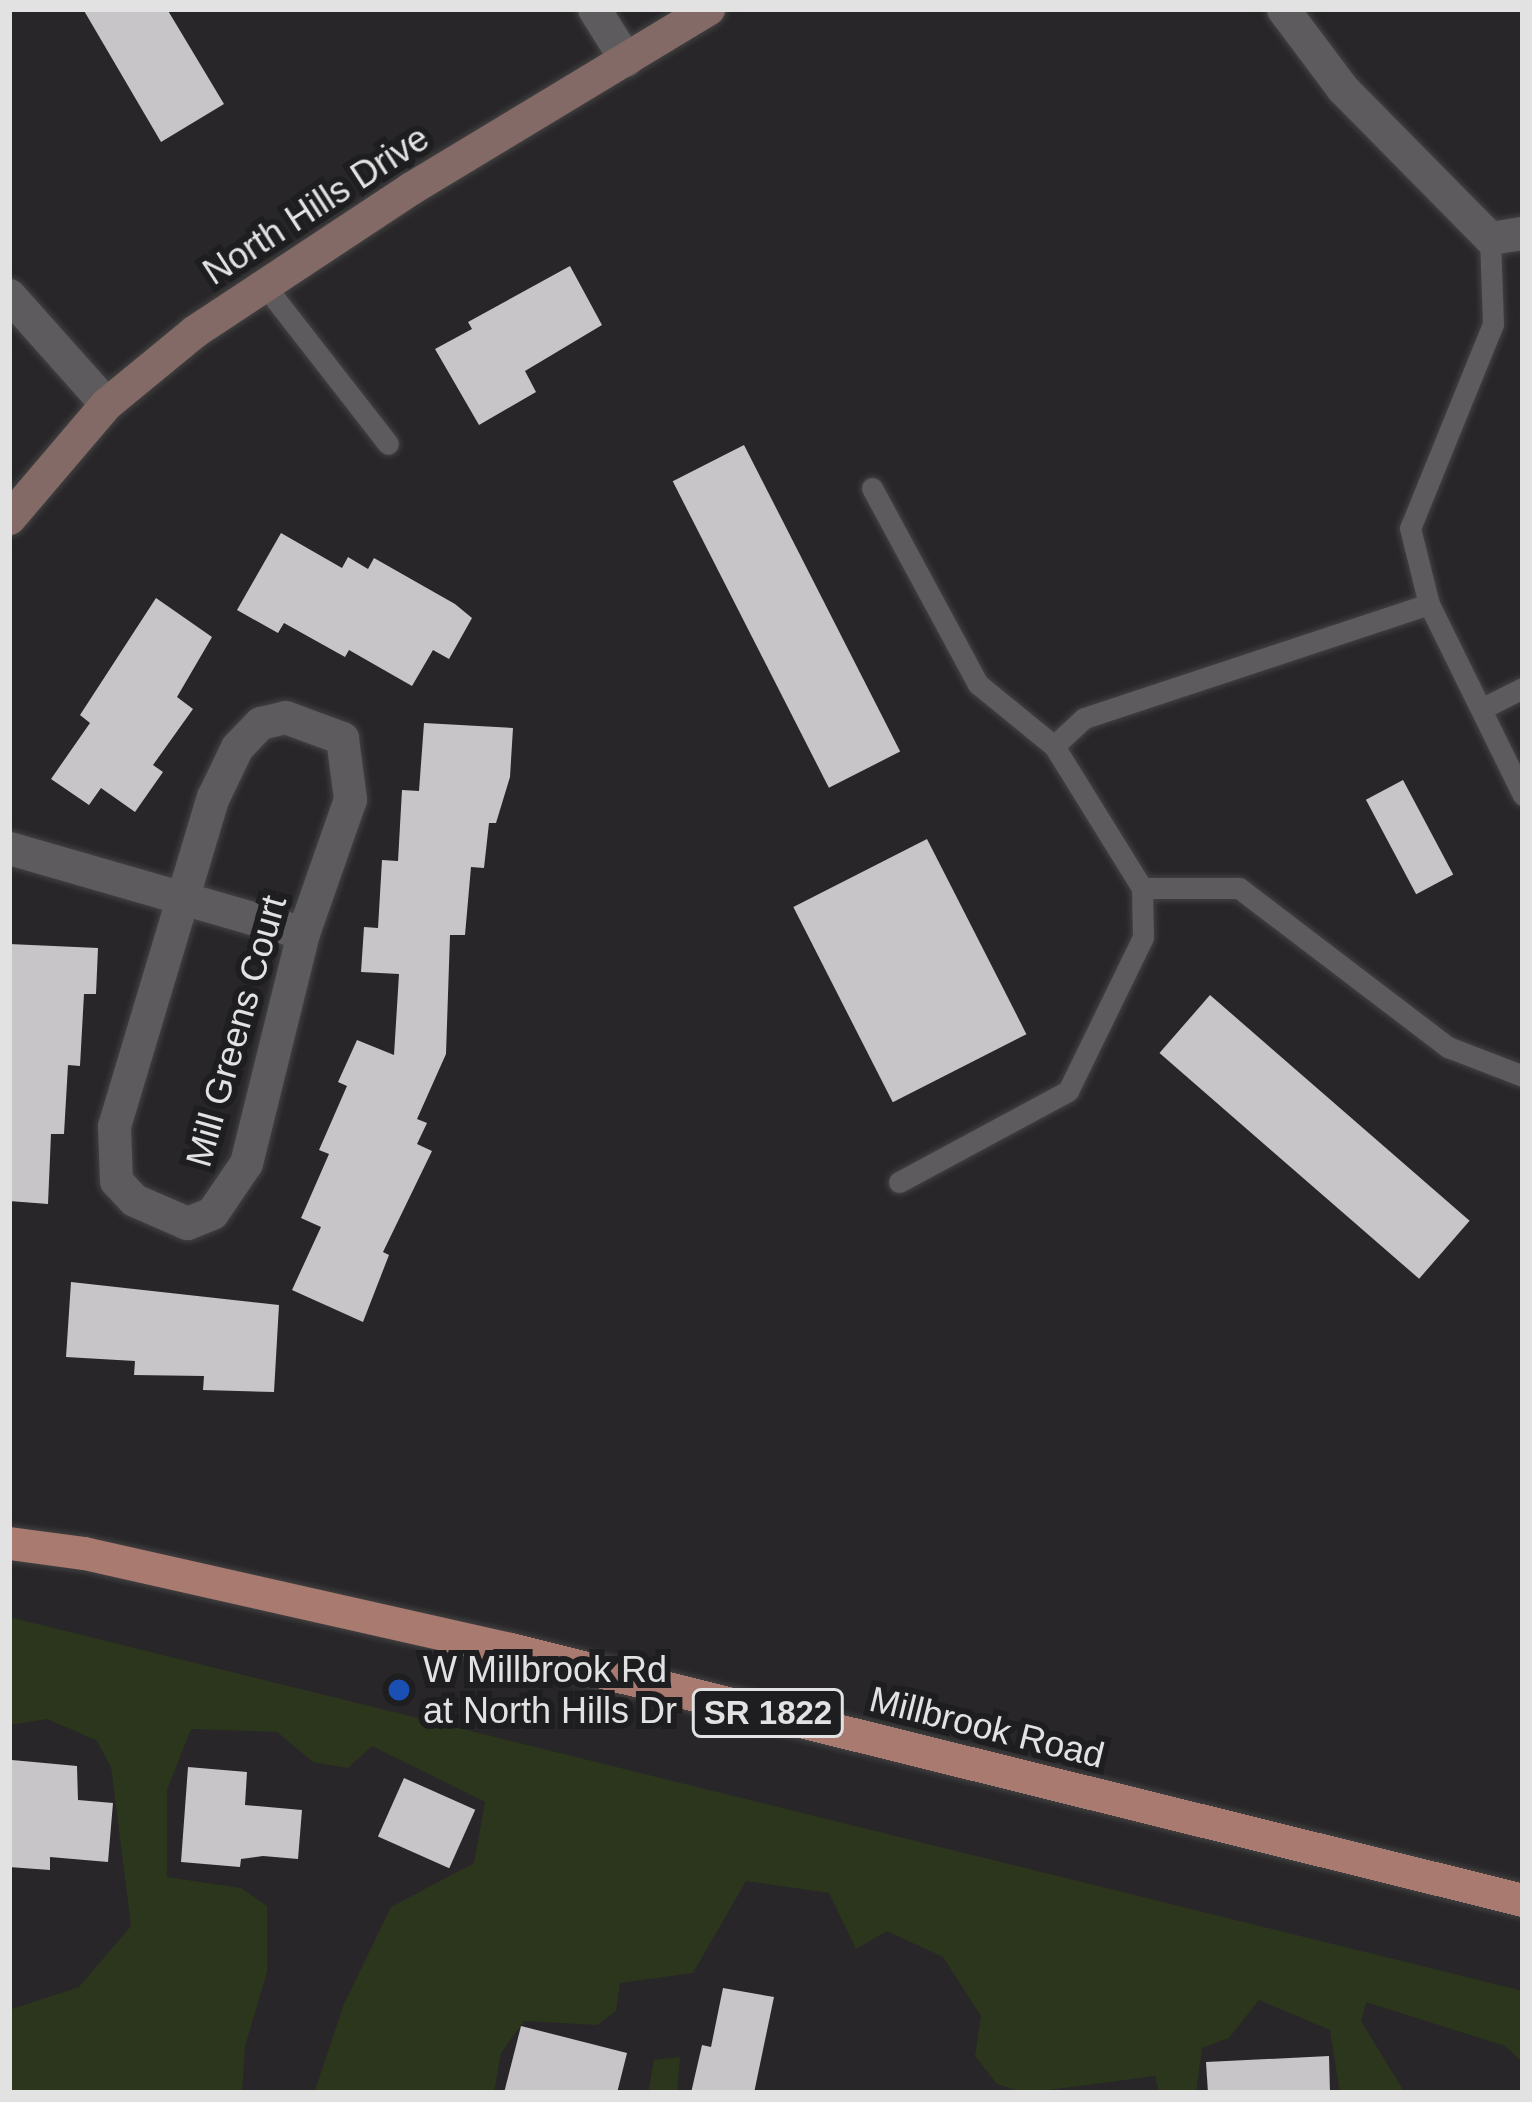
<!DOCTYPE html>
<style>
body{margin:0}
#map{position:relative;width:1532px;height:2102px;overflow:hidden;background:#282628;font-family:Helvetica,sans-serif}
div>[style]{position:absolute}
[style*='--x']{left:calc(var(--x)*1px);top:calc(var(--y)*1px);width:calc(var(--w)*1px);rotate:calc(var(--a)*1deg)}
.green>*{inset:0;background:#2b361d}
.building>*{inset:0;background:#c7c5c8;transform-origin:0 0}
.roads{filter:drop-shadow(0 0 3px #434243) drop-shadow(0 0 3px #434243)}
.service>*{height:21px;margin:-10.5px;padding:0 10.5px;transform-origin:10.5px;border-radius:10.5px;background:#5d5b5d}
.minor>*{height:33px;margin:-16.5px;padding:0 16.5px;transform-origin:16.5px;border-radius:16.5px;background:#5d5b5d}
.secondary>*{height:33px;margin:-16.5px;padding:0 16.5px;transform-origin:16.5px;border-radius:16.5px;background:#836a66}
.primary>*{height:33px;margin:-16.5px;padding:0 16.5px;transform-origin:16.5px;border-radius:16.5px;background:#a97a6f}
.dots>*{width:33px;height:33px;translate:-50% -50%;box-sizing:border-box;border:6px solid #1e1d1f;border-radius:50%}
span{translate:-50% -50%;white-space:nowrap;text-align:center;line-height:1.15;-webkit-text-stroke:12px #1e1d1f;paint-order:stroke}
.shield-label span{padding:3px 9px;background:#1e1d1f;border:3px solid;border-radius:9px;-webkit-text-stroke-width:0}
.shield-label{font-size:33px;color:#e3e2e3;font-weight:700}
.street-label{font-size:36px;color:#e3e2e3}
.poi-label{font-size:36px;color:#e3e2e3}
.left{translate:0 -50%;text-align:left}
.frame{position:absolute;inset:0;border:12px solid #e3e2e3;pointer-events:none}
</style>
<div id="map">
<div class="green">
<div style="clip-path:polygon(9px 1617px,1523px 1991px,1523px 2063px,1505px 2046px,1366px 2002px,1361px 2021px,1405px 2093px,1340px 2093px,1330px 2030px,1259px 2000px,1229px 2038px,1202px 2048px,1196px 2093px,1159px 2093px,1155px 2076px,1025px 2093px,997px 2084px,975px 2056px,981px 2016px,943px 1957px,887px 1931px,856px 1949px,829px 1893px,746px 1881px,693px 1973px,620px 1983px,616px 2011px,597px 2025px,524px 2021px,501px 2053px,494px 2093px,314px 2093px,344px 2004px,391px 1907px,474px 1863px,485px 1802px,372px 1746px,348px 1768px,313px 1762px,277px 1732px,191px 1729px,167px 1790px,167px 1877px,241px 1888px,267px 1906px,267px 1972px,245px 2046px,242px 2093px,9px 2093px,9px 2010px,79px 1987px,131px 1926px,111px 1767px,96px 1740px,47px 1719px,9px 1725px)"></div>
<div style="clip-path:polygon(680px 2057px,677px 2093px,648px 2093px,654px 2060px)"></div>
</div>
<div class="building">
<div style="clip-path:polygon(83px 9px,167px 9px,224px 104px,161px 142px)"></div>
<div style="clip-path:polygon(570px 266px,602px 325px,525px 371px,536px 392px,479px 425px,435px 349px,472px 329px,468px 322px)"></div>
<div style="left:744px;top:445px;width:344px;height:80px;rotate:63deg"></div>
<div style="clip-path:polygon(281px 533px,342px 568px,348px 557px,368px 569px,374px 558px,455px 604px,472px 618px,449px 659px,433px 650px,412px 686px,349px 650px,345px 657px,284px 623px,278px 633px,237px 610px)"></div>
<div style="clip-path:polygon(156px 598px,212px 637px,177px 697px,193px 709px,153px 765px,163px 772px,135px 812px,101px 788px,89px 805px,51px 779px,90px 723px,80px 715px)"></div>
<div style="clip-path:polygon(424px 723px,513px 728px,510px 777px,496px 823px,489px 823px,484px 868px,471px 867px,465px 935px,450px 935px,446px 1054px,417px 1119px,427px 1123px,417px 1144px,432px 1151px,383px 1252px,389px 1255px,363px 1322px,292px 1290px,321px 1227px,301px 1218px,329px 1154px,319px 1150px,347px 1086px,338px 1082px,357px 1040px,394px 1055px,399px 974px,361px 972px,364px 927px,378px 928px,382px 860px,398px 861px,402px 790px,419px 791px)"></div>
<div style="left:1403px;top:780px;width:107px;height:42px;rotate:62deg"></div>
<div style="left:927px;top:839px;width:219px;height:150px;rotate:63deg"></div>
<div style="clip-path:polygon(9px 944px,98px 948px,96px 994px,84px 994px,80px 1066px,68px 1065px,64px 1134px,51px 1134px,48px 1204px,9px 1201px)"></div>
<div style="left:1210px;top:995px;width:344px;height:77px;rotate:41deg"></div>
<div style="clip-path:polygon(71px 1282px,279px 1305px,274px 1392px,203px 1390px,204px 1376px,134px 1375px,135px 1361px,66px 1357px)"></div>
<div style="clip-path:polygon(12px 1760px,77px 1766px,78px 1800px,113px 1803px,108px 1862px,50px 1857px,50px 1870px,9px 1867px)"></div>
<div style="clip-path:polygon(188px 1767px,247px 1772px,245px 1805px,302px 1810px,298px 1859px,263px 1856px,241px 1859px,240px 1867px,181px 1862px)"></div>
<div style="left:404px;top:1778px;width:78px;height:64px;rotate:24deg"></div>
<div style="clip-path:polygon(723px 1988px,774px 1997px,754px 2093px,691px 2093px,702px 2045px,711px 2047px)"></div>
<div style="clip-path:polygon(521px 2026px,627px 2053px,617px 2093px,504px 2093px)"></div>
<div style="clip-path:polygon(1329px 2056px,1330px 2093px,1208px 2093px,1206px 2062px)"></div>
</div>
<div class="roads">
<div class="service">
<div style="--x:1490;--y:238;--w:86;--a:88"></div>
<div style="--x:1493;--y:324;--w:220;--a:112.1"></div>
<div style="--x:1410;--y:528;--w:78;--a:76"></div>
<div style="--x:1429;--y:604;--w:213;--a:63.8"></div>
<div style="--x:262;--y:282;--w:205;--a:52.1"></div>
<div style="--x:872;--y:488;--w:223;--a:61.6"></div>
<div style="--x:978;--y:684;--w:98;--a:39.2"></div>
<div style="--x:1429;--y:604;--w:363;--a:161.7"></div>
<div style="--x:1084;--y:718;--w:41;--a:137"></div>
<div style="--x:1054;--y:746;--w:167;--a:58.2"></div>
<div style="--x:1142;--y:888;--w:97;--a:0"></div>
<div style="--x:1239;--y:888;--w:263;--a:37.3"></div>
<div style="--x:1448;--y:1047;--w:80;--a:21.1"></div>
<div style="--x:1481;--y:709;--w:47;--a:-26.6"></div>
<div style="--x:899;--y:1182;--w:192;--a:-28.3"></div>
<div style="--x:1068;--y:1091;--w:171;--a:-64"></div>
<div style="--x:1143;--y:937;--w:49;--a:-91.2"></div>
</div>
<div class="minor">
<div style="--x:594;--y:9;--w:60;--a:57.9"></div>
<div style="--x:1283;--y:9;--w:99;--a:53.2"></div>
<div style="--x:1342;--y:88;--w:211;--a:45.4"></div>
<div style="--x:1490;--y:238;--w:33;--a:-9"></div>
<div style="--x:9;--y:295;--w:146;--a:48.3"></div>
<div style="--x:285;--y:717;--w:61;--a:20.2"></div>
<div style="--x:342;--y:738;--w:62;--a:82.5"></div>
<div style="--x:350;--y:799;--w:142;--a:109.3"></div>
<div style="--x:303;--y:933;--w:237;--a:103.9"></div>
<div style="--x:246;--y:1163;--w:60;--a:124.2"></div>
<div style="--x:212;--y:1213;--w:27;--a:158"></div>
<div style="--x:187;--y:1223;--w:58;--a:-156.5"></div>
<div style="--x:134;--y:1200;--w:26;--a:-133"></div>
<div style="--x:116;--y:1181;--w:55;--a:-92.1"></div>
<div style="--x:114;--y:1126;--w:344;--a:-73.3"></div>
<div style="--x:213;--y:797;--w:55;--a:-64.4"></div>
<div style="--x:237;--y:747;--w:33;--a:-46"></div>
<div style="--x:260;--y:723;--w:26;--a:-13"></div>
<div style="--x:9;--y:848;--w:306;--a:16.1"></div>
</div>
<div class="secondary">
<div style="--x:9;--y:518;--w:150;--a:-49.6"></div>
<div style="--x:106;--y:404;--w:115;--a:-39.4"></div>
<div style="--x:195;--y:331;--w:259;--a:-33.5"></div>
<div style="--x:411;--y:188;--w:347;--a:-31.1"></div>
</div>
<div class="primary">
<div style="--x:9;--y:1543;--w:76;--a:7.6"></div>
<div style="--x:84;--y:1553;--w:437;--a:12.7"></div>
<div style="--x:510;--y:1649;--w:1044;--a:13.92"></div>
</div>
</div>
<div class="dots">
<div style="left:399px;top:1690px;background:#1a4fb4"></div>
</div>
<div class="shield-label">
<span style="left:768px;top:1713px">SR 1822</span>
</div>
<div class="street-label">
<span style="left:316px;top:205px;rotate:-33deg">North Hills Drive</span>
<span style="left:236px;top:1031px;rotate:-74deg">Mill Greens Court</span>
<span style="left:987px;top:1727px;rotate:14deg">Millbrook Road</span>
</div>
<div class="poi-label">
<span class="left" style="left:423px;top:1690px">W Millbrook Rd<br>at North Hills Dr</span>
</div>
<div class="frame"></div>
</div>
